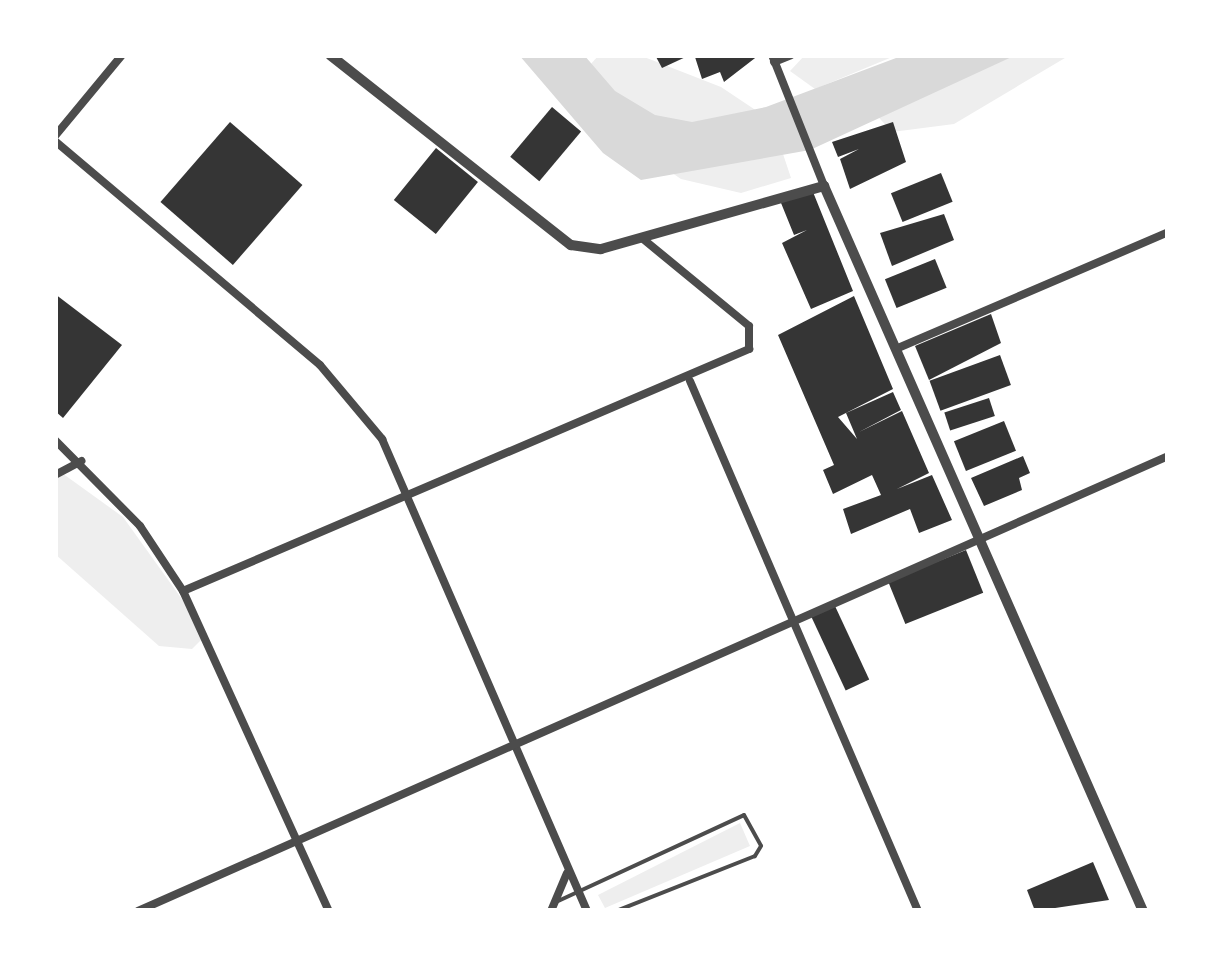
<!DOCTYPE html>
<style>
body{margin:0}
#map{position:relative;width:1223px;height:966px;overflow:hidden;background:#fff;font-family:"Fira Sans",sans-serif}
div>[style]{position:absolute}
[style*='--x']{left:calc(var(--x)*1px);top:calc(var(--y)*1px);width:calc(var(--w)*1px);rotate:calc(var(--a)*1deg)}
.green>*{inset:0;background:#eee}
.water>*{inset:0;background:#d9d9d9}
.building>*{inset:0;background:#353535;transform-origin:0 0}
.service>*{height:4px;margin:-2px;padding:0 2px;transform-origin:2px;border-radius:2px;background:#4c4c4c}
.minor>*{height:8px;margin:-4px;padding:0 4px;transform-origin:4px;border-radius:4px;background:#4c4c4c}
.tertiary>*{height:10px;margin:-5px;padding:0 5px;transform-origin:5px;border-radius:5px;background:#4c4c4c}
span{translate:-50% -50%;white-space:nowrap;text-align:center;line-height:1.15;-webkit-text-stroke:10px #fff;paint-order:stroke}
.frame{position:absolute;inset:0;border:58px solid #fff;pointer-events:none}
</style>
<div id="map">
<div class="green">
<div style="clip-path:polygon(599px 55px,639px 55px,721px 87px,772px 121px,791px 178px,741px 193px,681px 179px,605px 127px,579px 77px)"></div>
<div style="clip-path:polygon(805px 55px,897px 55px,815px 89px,790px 71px)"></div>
<div style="clip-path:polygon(961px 55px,1070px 55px,954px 124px,892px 132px,871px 109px)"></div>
<div style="clip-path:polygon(55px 468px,123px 517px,207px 634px,192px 649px,159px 646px,55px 554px)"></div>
<div style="clip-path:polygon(740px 823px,750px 846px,605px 908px,598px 895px)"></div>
</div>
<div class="water">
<div style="clip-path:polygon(519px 55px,584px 55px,615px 91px,655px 115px,692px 122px,766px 107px,904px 55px,1016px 55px,810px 150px,641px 180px,603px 153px)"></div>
</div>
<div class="building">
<div style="clip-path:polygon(655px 55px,690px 55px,662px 68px)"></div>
<div style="clip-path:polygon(759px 55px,724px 82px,720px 72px,702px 79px,695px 57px)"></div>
<div style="left:552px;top:107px;width:38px;height:65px;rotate:40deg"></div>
<div style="left:230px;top:122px;width:96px;height:106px;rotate:41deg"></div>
<div style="clip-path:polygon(893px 122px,906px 162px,850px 189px,840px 159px,859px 149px,838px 157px,832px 142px)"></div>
<div style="left:436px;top:148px;width:54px;height:67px;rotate:39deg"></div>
<div style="left:941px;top:173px;width:31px;height:54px;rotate:68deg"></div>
<div style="clip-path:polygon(813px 192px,853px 291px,811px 309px,782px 243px,807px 230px,794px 235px,779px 198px)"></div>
<div style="clip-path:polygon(944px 214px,954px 240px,892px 266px,880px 233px)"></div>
<div style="left:935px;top:259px;width:31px;height:54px;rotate:68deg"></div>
<div style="clip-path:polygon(55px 294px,122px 345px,63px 418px,55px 411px)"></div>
<div style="clip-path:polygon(854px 296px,893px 389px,838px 417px,857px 439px,846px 413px,893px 392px,901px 410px,859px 432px,902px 411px,929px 473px,897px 489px,932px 475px,952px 520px,919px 533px,910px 509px,851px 534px,843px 509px,881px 495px,872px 475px,833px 494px,823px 470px,834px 465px,778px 335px)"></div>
<div style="clip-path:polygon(991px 314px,1001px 343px,929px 380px,915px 346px)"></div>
<div style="left:1000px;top:355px;width:32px;height:75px;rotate:70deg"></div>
<div style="left:989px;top:398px;width:19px;height:47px;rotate:72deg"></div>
<div style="left:1004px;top:421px;width:32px;height:54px;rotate:68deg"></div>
<div style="clip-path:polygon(1023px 456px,1030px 473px,1019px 478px,1022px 490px,984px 506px,971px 478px)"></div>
<div style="left:966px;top:550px;width:46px;height:84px;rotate:68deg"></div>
<div style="left:835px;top:606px;width:81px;height:26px;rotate:65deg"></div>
<div style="clip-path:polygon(1093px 862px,1109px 900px,1035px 911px,1027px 890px)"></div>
</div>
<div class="service">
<div style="--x:556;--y:902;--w:207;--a:-24.8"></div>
<div style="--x:744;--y:815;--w:35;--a:61"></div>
<div style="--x:761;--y:846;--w:12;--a:121"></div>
<div style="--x:755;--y:856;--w:149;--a:158.4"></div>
</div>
<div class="minor">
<div style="--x:772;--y:55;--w:141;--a:68.3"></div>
<div style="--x:774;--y:62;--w:18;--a:-22"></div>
<div style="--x:55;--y:136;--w:105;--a:-50.4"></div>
<div style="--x:55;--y:141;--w:347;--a:40.2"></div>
<div style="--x:320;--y:365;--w:97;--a:50"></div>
<div style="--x:382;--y:439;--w:515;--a:66.52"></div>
<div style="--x:898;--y:348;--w:294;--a:-23.2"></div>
<div style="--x:690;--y:381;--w:577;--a:66.72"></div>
<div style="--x:55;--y:440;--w:121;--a:45.3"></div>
<div style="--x:140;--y:526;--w:78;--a:56.5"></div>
<div style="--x:183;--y:591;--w:352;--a:65.5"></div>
<div style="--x:55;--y:475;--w:30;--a:-28"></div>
<div style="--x:183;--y:591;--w:616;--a:-23.15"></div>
<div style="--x:749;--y:349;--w:23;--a:-90"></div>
<div style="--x:749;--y:326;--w:139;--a:-140.6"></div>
<div style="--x:138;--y:911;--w:1126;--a:-23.83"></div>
<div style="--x:551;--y:911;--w:41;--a:-67.2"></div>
</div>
<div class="tertiary">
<div style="--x:330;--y:55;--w:307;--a:38.3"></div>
<div style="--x:571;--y:245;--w:30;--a:8"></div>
<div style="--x:601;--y:249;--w:232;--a:-15.8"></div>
<div style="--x:824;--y:186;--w:792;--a:66.25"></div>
</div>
<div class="frame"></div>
</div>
